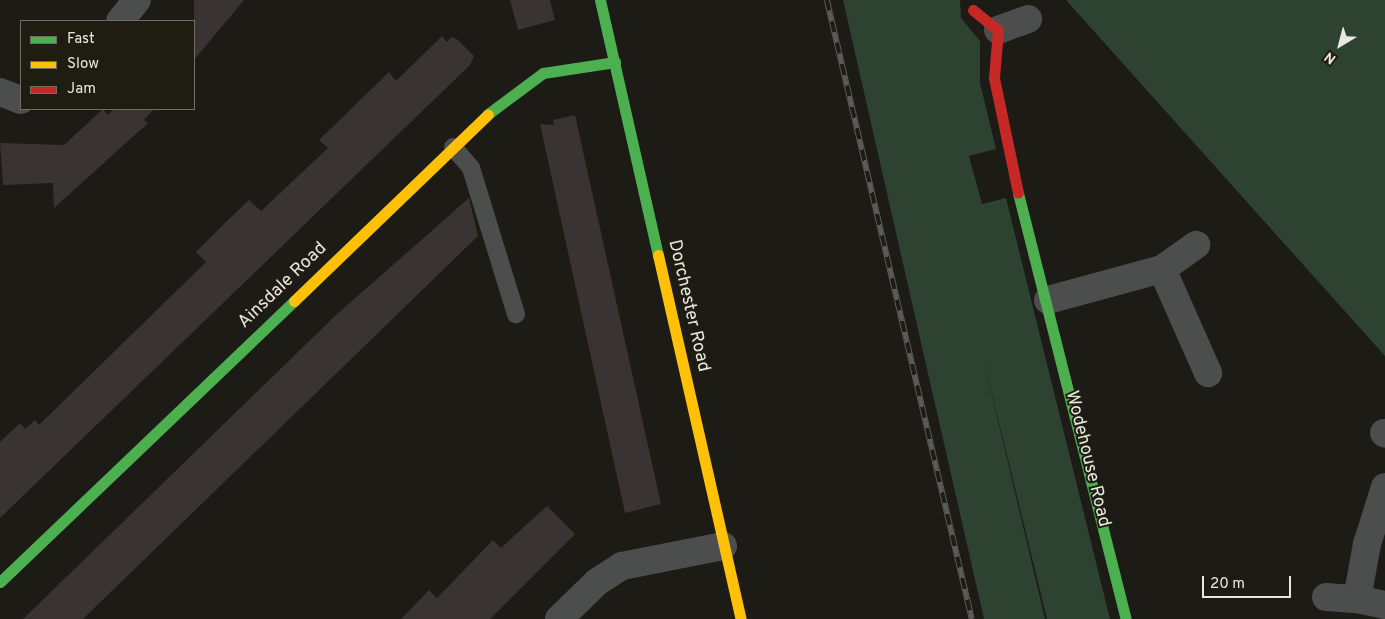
<!DOCTYPE html>
<style>
body{margin:0}
#map{position:relative;width:1385px;height:619px;overflow:hidden;background:#1c1b15;font-family:Overpass,sans-serif}
div>[style]{position:absolute}
[style*='--x']{left:calc(var(--x)*1px);top:calc(var(--y)*1px);width:calc(var(--w)*1px);rotate:calc(var(--a)*1deg)}
.green>*{inset:0;background:#2e4232}
.building>*{inset:0;background:#3a3334}
.lane>*{height:18px;margin:-9px;padding:0 9px;transform-origin:9px;border-radius:9px;background:#4c4e4d}
.street>*{height:28px;margin:-14px;padding:0 14px;transform-origin:14px;border-radius:14px;background:#4c4e4d}
.fast>*{height:11px;margin:-5.5px;padding:0 5.5px;transform-origin:5.5px;border-radius:5.5px;background:#4caf50}
.slow>*{height:11px;margin:-5.5px;padding:0 5.5px;transform-origin:5.5px;border-radius:5.5px;background:#ffc107}
.jam>*{height:11px;margin:-5.5px;padding:0 5.5px;transform-origin:5.5px;border-radius:5.5px;background:#c62828}
.rail>*{height:5.5px;margin-top:-2.75px;transform-origin:0;background:repeating-linear-gradient(90deg,#1f1d12 0 11px,#5b5b5a 0 22px);box-sizing:border-box;border-block:1px solid #5b5b5a}
span{translate:-50% -50%;white-space:nowrap;text-align:center;line-height:1.15;-webkit-text-stroke:4px #1f1d12;paint-order:stroke}
.street-label{font-size:18px;color:#e9e7df}
.legend{position:absolute;left:20px;top:20px;width:175px;height:90px;box-sizing:border-box;background:#1f1d12;border:1px solid #706e64;margin:0;padding:6px 9px;list-style:none;font-size:15px;color:#e9e7df}
.legend li{display:flex;align-items:center;gap:10px;height:25px}
.legend b{width:25px;border:1px solid #706e64}
.north{position:absolute;left:1315px;top:20px;width:50px;height:50px;-webkit-text-stroke:4px #1f1d12;paint-order:stroke;rotate:217deg;font-size:14px;font-weight:700;line-height:20px;text-align:center;color:#e9e7df}
.north::after{content:'';display:block;margin:auto;width:18px;height:22px;background:#e9e7df;clip-path:polygon(50% 0,100% 100%,50% 72%,0 100%)}
.scale{position:absolute;left:1202px;top:576px;width:89px;height:22px;box-sizing:border-box;border:2px solid #e9e7df;border-top:0;padding-left:6px;font-size:15px;line-height:18px;white-space:nowrap;color:#e9e7df;-webkit-text-stroke:4px #1f1d12;paint-order:stroke}
</style>
<div id="map">
<div class="green">
<div style="clip-path:polygon(843px 0,960px 0,961px 18px,980px 41px,980px 83px,996px 149px,969px 156px,982px 204px,1006px 198px,1110px 619px,1047px 619px,983px 357px,1045px 619px,984px 619px)"></div>
<div style="clip-path:polygon(1066px 0,1385px 0,1385px 356px)"></div>
</div>
<div class="building">
<div style="clip-path:polygon(194px 0,244px 0,194px 60px)"></div>
<div style="clip-path:polygon(510px 0,550px 0,555px 20px,518px 30px)"></div>
<div style="clip-path:polygon(442px 36px,447px 42px,452px 37px,458px 40px,474px 56px,470px 65px,0 518px,0 442px,20px 423px,25px 429px,35px 420px,39px 425px,206px 262px,196px 252px,228px 220px,249px 200px,261px 211px,328px 148px,319px 140px,389px 72px,396px 81px)"></div>
<div style="clip-path:polygon(103px 109px,108px 115px,114px 109px,154px 109px,144px 120px,148px 123px,54px 208px,53px 183px,3px 185px,0 143px,64px 145px)"></div>
<div style="clip-path:polygon(575px 115px,661px 504px,625px 513px,540px 124px,554px 125px,553px 120px)"></div>
<div style="clip-path:polygon(469px 198px,478px 236px,83px 619px,23px 619px,336px 315px)"></div>
<div style="clip-path:polygon(547px 506px,575px 534px,490px 619px,401px 619px,429px 590px,437px 598px,493px 540px,501px 548px)"></div>
</div>
<div class="lane">
<div style="--x:453;--y:147;--w:28;--a:49"></div>
<div style="--x:471;--y:168;--w:153;--a:72.9"></div>
</div>
<div class="street">
<div style="--x:120;--y:21;--w:27;--a:-51"></div>
<div style="--x:998;--y:30;--w:32;--a:-20"></div>
<div style="--x:0;--y:92;--w:22;--a:21"></div>
<div style="--x:1162;--y:269;--w:42;--a:-35.2"></div>
<div style="--x:1048;--y:300;--w:118;--a:-15.2"></div>
<div style="--x:1162;--y:269;--w:114;--a:66.1"></div>
<div style="--x:1384;--y:433;--w:1;--a:45"></div>
<div style="--x:1385;--y:487;--w:60;--a:107.5"></div>
<div style="--x:1367;--y:544;--w:56;--a:100.3"></div>
<div style="--x:1357;--y:599;--w:29;--a:12"></div>
<div style="--x:1326;--y:597;--w:31;--a:4"></div>
<div style="--x:559;--y:619;--w:53;--a:-44.2"></div>
<div style="--x:597;--y:582;--w:30;--a:-33"></div>
<div style="--x:622;--y:566;--w:103;--a:-11.2"></div>
</div>
<div class="fast">
<div style="--x:600;--y:0;--w:262;--a:77.2"></div>
<div style="--x:488;--y:114;--w:69;--a:-36.7"></div>
<div style="--x:543;--y:73;--w:73;--a:-8.7"></div>
<div style="--x:1018;--y:193;--w:439;--a:75.8"></div>
<div style="--x:0;--y:582;--w:407;--a:-43.7"></div>
</div>
<div class="slow">
<div style="--x:658;--y:255;--w:373;--a:77.2"></div>
<div style="--x:294;--y:301;--w:269;--a:-43.9"></div>
</div>
<div class="jam">
<div style="--x:973;--y:10;--w:32;--a:39"></div>
<div style="--x:998;--y:30;--w:48;--a:94.8"></div>
<div style="--x:994;--y:78;--w:117;--a:78.2"></div>
</div>
<div class="rail">
<div style="--x:827;--y:0;--w:636;--a:76.82"></div>
</div>
<div class="street-label">
<span style="left:283px;top:286px;rotate:-44deg">Ainsdale Road</span>
<span style="left:688px;top:306px;rotate:77deg">Dorchester Road</span>
<span style="left:1087px;top:459px;rotate:76deg">Wodehouse Road</span>
</div>
<ul class="legend">
<li><b style="height:6px;background:#4caf50"></b>Fast</li>
<li><b style="height:6px;background:#ffc107"></b>Slow</li>
<li><b style="height:6px;background:#c62828"></b>Jam</li>
</ul>
<div class="north">N</div>
<div class="scale">20 m</div>
</div>
